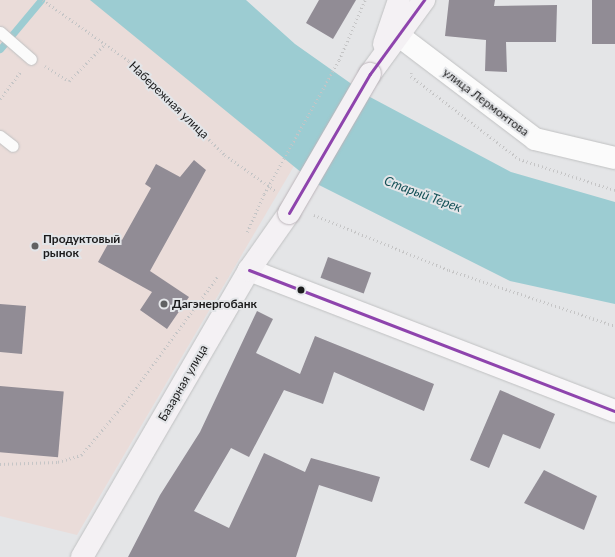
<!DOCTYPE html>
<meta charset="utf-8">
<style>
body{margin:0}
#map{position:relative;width:615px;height:557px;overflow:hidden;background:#e4e5e7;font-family:Lato,sans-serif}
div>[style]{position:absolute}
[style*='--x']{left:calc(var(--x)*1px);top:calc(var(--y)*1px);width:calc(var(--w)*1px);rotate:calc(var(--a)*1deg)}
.commercial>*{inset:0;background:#eadcd9}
.water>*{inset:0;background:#9cccd2}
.stream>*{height:7px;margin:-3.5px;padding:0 3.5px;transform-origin:3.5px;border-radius:3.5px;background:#9cccd2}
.building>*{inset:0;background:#918c95;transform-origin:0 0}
.path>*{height:2.5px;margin-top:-1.25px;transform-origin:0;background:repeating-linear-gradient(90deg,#c5c5c6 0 1px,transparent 0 4px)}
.roads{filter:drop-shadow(0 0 1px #c0c1c2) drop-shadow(0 0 1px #c0c1c2)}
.lane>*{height:11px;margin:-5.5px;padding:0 5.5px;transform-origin:5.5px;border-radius:5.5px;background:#fbfbfb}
.street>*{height:22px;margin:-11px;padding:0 11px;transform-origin:11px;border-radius:11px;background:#fbfbfb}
.secondary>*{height:22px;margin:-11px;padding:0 11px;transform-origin:11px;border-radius:11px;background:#f8f6f8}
.primary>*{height:22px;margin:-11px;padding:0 11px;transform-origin:11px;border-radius:11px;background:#f4f1f4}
.path-bridge>*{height:2.5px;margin-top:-1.25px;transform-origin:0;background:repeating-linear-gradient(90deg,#c5c5c6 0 1px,transparent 0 4px)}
.bridges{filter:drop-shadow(0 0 1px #bcb5ba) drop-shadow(0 0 1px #bcb5ba)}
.primary-bridge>*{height:22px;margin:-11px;padding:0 11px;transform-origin:11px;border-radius:11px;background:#f4f1f4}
.bus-1>*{height:3px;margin:-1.5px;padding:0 1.5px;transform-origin:1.5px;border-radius:1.5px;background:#8e44ad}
.dots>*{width:11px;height:11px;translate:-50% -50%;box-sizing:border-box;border:2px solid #e3e5e8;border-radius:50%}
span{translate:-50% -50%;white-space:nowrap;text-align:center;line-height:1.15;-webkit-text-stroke:4px #e3e5e8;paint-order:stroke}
.street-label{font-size:12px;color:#1b1b1c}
.poi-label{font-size:12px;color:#1b1b1c;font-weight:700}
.left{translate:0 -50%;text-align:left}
.water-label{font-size:13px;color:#155157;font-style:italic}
</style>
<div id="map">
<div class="commercial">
<div style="clip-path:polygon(0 0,93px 0,294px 166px,77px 535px,0 516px)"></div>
</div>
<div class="water">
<div style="clip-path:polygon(90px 0,246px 0,295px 44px,370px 97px,511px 172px,615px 202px,615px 304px,510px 281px,313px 182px)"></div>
</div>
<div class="stream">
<div style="--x:0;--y:49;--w:64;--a:-50.1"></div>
</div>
<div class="building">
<div style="clip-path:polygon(319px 0,356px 0,333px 39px,306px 23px)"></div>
<div style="clip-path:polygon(449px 0,495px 0,494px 6px,557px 5px,556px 42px,506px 42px,507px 72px,485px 71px,486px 40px,445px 36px)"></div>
<div style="left:592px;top:0;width:23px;height:44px"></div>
<div style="clip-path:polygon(194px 160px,206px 170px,150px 271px,189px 297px,167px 329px,140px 310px,152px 292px,98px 262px,113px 235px,122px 240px,151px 188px,145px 184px,156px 164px,180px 177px)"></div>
<div style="left:328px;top:257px;width:46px;height:22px;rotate:20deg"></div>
<div style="clip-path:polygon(0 304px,26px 306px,22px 354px,0 352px)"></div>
<div style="clip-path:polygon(257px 311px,273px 319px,256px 353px,300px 374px,315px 336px,434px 384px,424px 411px,334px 372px,323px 404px,284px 390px,249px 457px,231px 448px,194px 511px,229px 528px,264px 453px,305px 472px,311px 458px,380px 477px,372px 502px,319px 485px,296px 557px,128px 557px,160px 495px,200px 432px)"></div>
<div style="left:0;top:386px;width:64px;height:66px;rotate:5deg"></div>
<div style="clip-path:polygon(500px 390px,555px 414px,540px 449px,503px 434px,489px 468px,470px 460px)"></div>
<div style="clip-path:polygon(544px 470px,597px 496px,584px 530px,524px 503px)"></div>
</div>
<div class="path">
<div style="--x:43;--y:0;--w:105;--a:35.3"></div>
<div style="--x:129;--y:61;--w:134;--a:44.4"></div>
<div style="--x:225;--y:155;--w:62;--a:35.2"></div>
<div style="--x:339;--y:60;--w:65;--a:-66.6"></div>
<div style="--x:45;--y:66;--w:28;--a:32"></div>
<div style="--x:69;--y:81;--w:49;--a:-45.8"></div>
<div style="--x:412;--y:73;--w:3;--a:108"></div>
<div style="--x:411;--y:76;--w:136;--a:37.5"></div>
<div style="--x:519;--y:159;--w:101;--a:17.9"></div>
<div style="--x:0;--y:99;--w:34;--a:-53"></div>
<div style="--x:314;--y:215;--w:146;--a:22.2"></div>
<div style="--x:449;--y:270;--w:175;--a:18.6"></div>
<div style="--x:247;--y:232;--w:42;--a:-65.9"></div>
<div style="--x:0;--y:464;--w:58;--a:-2"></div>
<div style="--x:58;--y:462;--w:24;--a:-17"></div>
<div style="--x:81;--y:455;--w:67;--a:-49.9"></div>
<div style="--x:124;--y:404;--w:159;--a:-53.7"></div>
</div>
<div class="roads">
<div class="lane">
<div style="--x:0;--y:32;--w:41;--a:41.1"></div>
<div style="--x:0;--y:136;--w:16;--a:38"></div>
</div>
<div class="street">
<div style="--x:390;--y:29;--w:182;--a:37.2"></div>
<div style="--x:535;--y:139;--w:82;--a:13.4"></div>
</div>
<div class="secondary">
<div style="--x:249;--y:270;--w:392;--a:21.1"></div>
</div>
<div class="primary">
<div style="--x:384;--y:44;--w:46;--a:-71.2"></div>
<div style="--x:370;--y:74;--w:92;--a:-53.9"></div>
<div style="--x:82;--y:557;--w:332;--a:-59.8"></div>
<div style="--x:249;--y:270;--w:70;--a:-54.9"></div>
</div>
</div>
<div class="path-bridge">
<div style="--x:264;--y:194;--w:154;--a:-60.8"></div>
</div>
<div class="bridges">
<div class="primary-bridge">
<div style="--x:289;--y:213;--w:161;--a:-59.8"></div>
</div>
</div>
<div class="bus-1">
<div style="--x:289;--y:213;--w:161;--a:-59.8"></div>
<div style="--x:370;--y:74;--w:92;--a:-53.9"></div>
<div style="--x:249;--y:270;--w:392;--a:21.1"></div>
</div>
<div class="dots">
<div style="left:35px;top:246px;background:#616263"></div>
<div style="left:301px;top:290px;background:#1b1b1c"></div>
<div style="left:164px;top:304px;background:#616263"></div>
</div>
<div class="street-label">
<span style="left:169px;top:100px;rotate:44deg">Набережная улица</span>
<span style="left:486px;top:102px;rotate:37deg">улица Лермонтова</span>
<span style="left:183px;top:383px;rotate:-60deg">Базарная улица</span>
</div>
<div class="poi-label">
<span class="left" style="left:43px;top:246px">Продуктовый<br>рынок</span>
<span class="left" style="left:172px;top:304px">Дагэнергобанк</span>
</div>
<div class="water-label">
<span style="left:423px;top:194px;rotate:20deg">Старый Терек</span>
</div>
</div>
